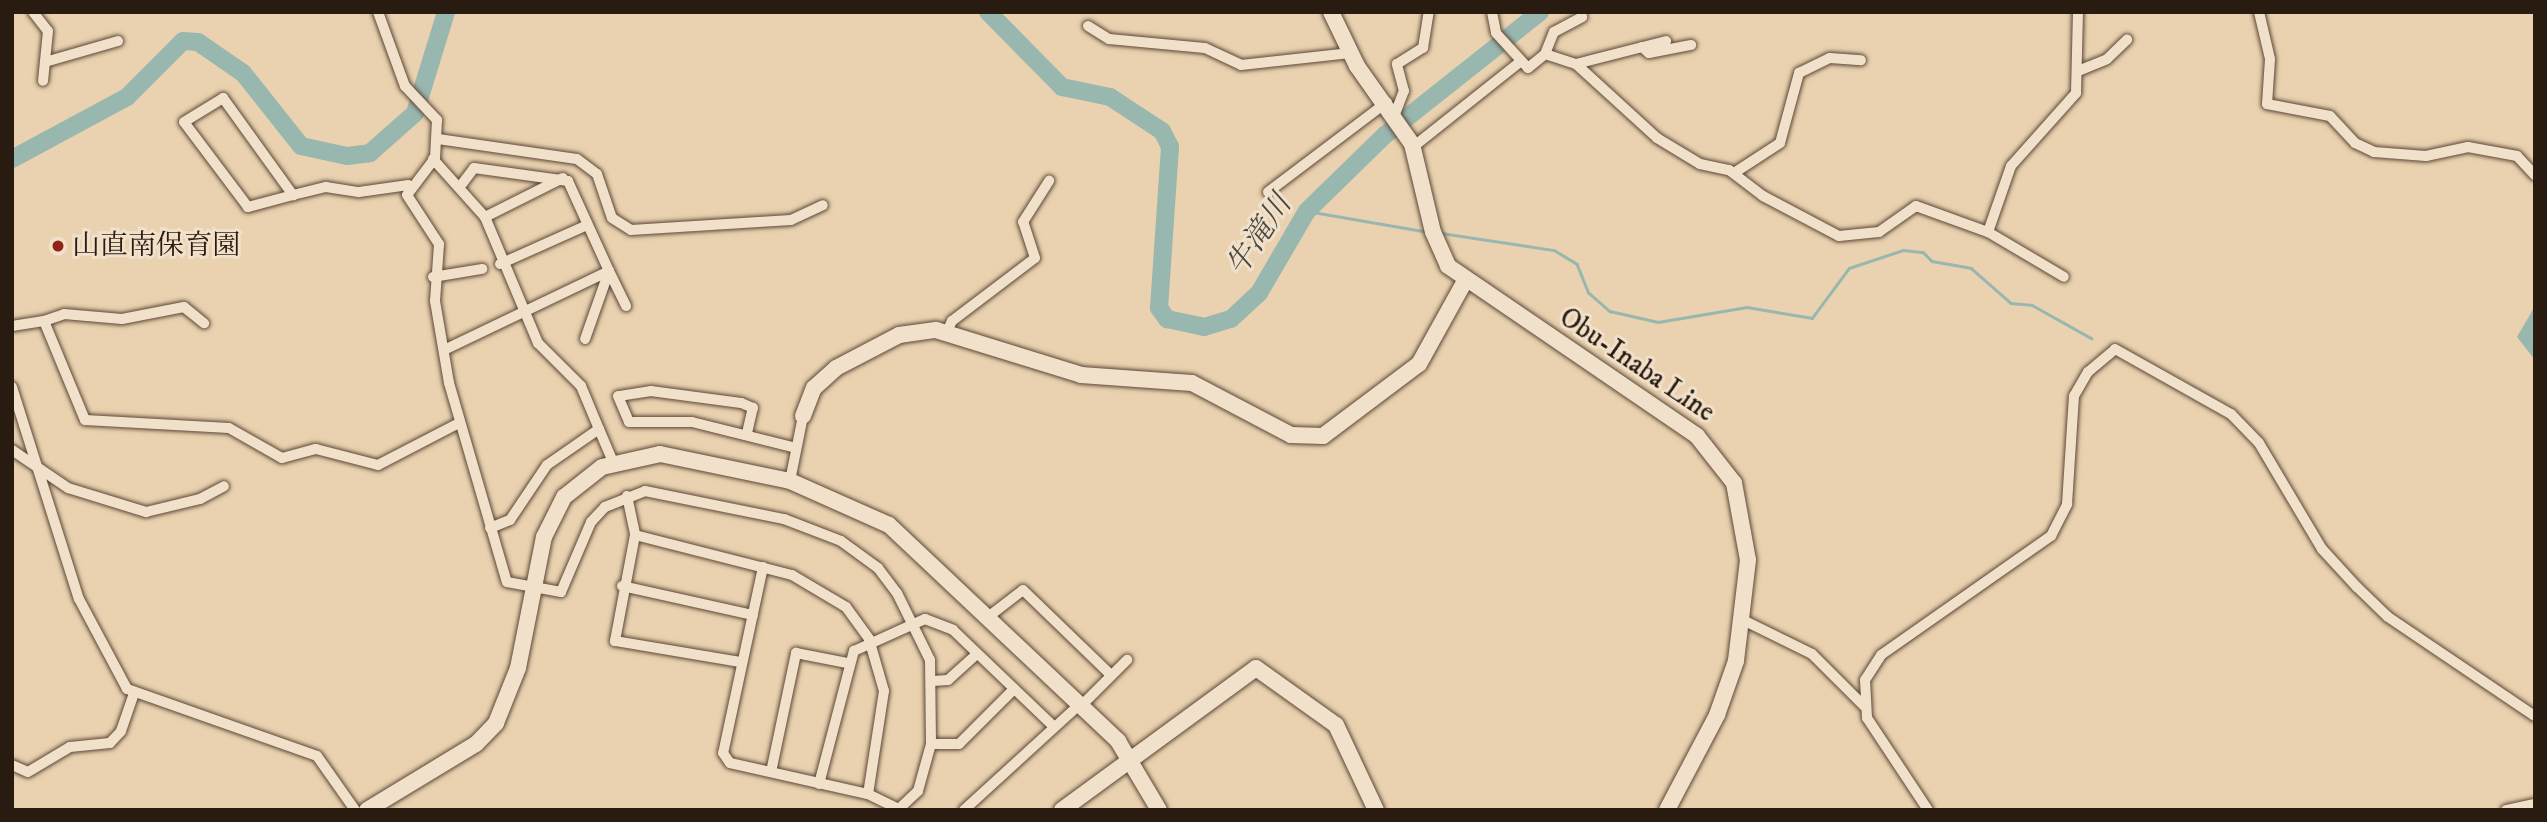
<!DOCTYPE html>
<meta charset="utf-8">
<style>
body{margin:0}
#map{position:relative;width:2547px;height:822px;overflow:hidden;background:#ead1af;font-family:"IM FELL DW Pica","Noto Serif JP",serif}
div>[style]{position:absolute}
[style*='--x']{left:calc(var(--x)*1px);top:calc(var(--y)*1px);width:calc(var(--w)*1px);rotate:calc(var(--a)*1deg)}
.water>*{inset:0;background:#98b7af}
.stream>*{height:2.5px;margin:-1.25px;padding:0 1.25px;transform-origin:1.25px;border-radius:1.25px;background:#98b7af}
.river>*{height:18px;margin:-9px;padding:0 9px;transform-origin:9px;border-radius:9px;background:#98b7af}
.roads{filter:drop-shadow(0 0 2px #5a4838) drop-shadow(0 0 2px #5a4838)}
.street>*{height:10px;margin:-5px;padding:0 5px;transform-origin:5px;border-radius:5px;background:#f1e1cb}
.secondary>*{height:16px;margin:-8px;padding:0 8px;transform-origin:8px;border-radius:8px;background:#f1e1cb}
.dots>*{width:19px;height:19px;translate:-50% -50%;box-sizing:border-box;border:4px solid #f1e1cb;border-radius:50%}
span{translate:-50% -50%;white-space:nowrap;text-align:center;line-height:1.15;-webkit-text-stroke:6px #f1e1cb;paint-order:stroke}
.poi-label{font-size:28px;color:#2a1b11}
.left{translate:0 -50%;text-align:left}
.street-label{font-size:28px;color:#2a1b11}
.water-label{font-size:30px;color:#4b4a40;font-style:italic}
.frame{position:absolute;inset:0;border:14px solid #2a1b11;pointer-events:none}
</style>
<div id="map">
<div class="water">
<div style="clip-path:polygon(2535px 306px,2535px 360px,2517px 337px)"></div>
</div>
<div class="stream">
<div style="--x:1307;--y:211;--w:123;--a:9.8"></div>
<div style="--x:1441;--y:233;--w:114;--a:8.6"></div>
<div style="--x:1554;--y:250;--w:27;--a:31"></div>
<div style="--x:1577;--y:264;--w:31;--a:68"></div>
<div style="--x:1589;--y:293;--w:28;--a:41"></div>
<div style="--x:1610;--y:311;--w:49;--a:12.9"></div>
<div style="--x:1658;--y:322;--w:90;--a:-9.6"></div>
<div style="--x:1747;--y:307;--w:66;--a:9.6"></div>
<div style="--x:1812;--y:318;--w:62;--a:-53.5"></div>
<div style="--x:1849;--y:268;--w:57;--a:-18.4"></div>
<div style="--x:1903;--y:250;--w:20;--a:6"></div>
<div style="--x:1923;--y:252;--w:13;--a:45"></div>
<div style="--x:1932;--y:261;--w:40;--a:10"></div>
<div style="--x:1971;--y:268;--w:53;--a:41.2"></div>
<div style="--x:2011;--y:303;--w:21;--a:5"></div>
<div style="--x:2032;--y:305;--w:68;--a:29.2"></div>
</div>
<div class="river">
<div style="--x:988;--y:12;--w:105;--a:45.4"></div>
<div style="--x:1062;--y:87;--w:49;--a:11.8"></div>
<div style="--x:1110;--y:97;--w:62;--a:33.2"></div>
<div style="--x:1162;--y:131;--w:18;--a:63"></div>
<div style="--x:1170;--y:147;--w:161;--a:93.9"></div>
<div style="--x:1159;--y:308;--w:14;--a:54"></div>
<div style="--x:1167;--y:319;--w:38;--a:12"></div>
<div style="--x:1204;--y:327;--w:28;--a:-17"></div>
<div style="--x:1231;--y:319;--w:38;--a:-43"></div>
<div style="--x:1259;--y:293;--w:95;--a:-59.7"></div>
<div style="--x:1307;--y:211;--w:109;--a:-44.3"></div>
<div style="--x:1385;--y:135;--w:198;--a:-38.4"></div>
<div style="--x:12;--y:159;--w:131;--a:-28.3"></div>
<div style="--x:127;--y:97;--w:79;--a:-45"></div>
<div style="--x:183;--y:41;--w:15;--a:4"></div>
<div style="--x:198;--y:42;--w:55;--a:34.6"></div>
<div style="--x:243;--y:73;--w:93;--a:51.5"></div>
<div style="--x:301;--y:146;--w:47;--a:12.3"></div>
<div style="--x:347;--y:156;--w:23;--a:-7"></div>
<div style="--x:370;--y:153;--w:60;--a:-41.6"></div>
<div style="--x:415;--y:113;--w:106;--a:-72.9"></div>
</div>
<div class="roads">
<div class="street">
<div style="--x:33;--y:12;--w:24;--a:52"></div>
<div style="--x:48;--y:31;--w:50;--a:95.7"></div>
<div style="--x:378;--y:12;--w:79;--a:70"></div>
<div style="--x:405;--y:86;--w:47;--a:46.7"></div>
<div style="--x:437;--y:120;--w:38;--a:93"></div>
<div style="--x:435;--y:158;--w:46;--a:127.1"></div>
<div style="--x:407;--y:195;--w:59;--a:56.9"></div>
<div style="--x:439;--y:244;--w:57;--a:94"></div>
<div style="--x:435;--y:301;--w:83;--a:80.3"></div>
<div style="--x:449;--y:383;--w:207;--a:73.8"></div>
<div style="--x:507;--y:582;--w:55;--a:10.5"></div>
<div style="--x:561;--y:592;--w:76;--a:-66.8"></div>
<div style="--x:591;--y:522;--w:21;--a:-47"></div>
<div style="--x:605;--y:507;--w:43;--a:-21.8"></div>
<div style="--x:645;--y:491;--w:142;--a:11.4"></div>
<div style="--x:784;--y:519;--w:61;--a:21.1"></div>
<div style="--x:841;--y:541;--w:46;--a:36.1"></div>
<div style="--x:878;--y:568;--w:31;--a:53"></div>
<div style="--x:897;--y:593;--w:75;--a:63.8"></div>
<div style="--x:930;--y:660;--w:84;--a:89.3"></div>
<div style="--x:931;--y:744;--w:49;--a:105.5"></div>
<div style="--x:918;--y:791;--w:25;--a:137"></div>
<div style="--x:1492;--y:12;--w:21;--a:79"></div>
<div style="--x:1496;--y:33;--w:47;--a:47.6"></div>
<div style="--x:1528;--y:68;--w:22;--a:-39"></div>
<div style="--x:1545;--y:54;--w:33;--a:18"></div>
<div style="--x:1576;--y:64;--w:110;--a:42.4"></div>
<div style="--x:1657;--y:138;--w:50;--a:31.2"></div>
<div style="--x:1700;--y:164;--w:30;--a:12"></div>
<div style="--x:1729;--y:170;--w:43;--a:37.4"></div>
<div style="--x:1763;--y:196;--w:86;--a:27.8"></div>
<div style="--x:1839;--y:236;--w:40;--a:-5.7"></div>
<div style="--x:1879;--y:232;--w:45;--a:-35.1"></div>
<div style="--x:1916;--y:206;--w:77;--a:19.9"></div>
<div style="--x:1988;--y:232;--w:88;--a:30.6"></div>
<div style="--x:2259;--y:12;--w:48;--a:76.8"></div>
<div style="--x:2270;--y:59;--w:45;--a:93.8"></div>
<div style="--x:2267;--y:104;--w:64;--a:10.8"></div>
<div style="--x:2330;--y:116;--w:37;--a:47"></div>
<div style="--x:2355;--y:143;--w:21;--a:25"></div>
<div style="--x:2374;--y:152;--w:52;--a:4.4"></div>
<div style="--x:2426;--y:156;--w:43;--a:-12.1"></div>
<div style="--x:2468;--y:147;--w:50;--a:10.4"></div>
<div style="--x:2517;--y:156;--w:26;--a:47"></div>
<div style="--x:1088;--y:26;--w:25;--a:32"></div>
<div style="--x:1109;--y:39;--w:96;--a:5.4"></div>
<div style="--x:1205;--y:48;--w:40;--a:25"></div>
<div style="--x:1241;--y:65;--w:110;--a:-6.3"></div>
<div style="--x:1642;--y:47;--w:9;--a:41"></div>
<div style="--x:1649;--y:53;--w:43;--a:-10.8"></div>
<div style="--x:1545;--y:54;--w:24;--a:-68"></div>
<div style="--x:1554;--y:32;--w:32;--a:-28"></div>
<div style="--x:45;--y:62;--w:76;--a:-16"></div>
<div style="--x:1576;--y:64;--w:93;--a:-14.3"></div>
<div style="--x:2078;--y:71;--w:31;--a:-22"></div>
<div style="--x:2107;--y:59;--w:28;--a:-44"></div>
<div style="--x:223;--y:98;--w:120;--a:54.2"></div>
<div style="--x:293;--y:195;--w:47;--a:165.1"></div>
<div style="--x:248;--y:207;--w:106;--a:-127"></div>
<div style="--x:184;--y:122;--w:46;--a:-31.6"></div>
<div style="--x:1395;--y:114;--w:25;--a:-69"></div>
<div style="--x:1404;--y:91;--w:28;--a:-105"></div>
<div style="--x:1397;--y:64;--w:31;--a:-32"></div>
<div style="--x:1423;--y:48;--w:36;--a:-81"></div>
<div style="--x:438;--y:139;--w:140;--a:8.2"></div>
<div style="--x:577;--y:159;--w:25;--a:37"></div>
<div style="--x:597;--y:174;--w:46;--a:71.2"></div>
<div style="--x:612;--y:218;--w:22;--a:32"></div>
<div style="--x:631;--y:230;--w:160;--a:-3.6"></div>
<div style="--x:791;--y:220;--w:35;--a:-25"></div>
<div style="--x:1413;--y:147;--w:138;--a:-38.5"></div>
<div style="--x:433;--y:159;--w:78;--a:48.1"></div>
<div style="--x:485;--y:217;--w:137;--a:67.2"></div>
<div style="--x:538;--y:343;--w:61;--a:45"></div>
<div style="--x:581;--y:386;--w:47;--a:67.3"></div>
<div style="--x:1734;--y:173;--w:55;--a:-33.1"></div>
<div style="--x:1780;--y:143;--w:73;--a:-74.8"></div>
<div style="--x:1799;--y:73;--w:34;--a:-26"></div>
<div style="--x:1830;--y:58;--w:31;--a:4"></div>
<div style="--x:462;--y:184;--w:20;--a:-53"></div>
<div style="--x:474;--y:168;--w:95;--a:7.9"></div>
<div style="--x:568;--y:181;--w:99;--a:65.5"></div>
<div style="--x:609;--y:271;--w:72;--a:109.4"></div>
<div style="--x:1268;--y:192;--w:149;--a:-37.1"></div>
<div style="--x:293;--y:195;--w:34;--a:-14"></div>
<div style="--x:326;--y:187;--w:33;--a:9"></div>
<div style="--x:359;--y:192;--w:50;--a:-8"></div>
<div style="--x:485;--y:217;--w:87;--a:-26.6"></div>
<div style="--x:1988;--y:232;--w:70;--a:-70.8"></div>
<div style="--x:2011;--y:166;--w:98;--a:-48.3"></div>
<div style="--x:2076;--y:93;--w:81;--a:-88.6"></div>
<div style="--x:500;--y:264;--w:95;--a:-24.1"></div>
<div style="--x:433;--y:277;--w:50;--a:-9.3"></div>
<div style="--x:44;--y:321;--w:21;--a:-19"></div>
<div style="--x:64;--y:314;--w:58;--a:4.9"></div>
<div style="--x:122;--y:319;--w:63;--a:-11"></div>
<div style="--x:184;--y:307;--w:26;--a:39"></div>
<div style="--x:12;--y:326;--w:32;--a:-9"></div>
<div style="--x:44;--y:321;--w:107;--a:67.5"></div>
<div style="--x:85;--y:420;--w:144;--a:3.2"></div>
<div style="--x:229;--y:428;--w:61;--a:29.5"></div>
<div style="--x:282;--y:458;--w:35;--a:-15"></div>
<div style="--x:316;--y:449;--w:64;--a:14.5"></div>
<div style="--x:378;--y:465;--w:91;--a:-27.4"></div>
<div style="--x:947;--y:332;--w:12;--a:-66"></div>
<div style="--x:952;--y:321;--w:104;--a:-37.2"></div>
<div style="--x:1035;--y:258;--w:38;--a:-108"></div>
<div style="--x:1023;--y:222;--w:49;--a:-57.6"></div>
<div style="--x:444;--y:350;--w:183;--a:-25.6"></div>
<div style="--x:609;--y:271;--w:39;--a:64"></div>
<div style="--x:12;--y:387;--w:222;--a:72.5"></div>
<div style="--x:79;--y:599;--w:102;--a:61.9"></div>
<div style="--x:127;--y:689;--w:201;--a:19.4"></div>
<div style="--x:317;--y:756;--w:66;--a:54.9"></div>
<div style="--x:747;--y:433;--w:26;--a:-77"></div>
<div style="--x:753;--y:408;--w:13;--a:-157"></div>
<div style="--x:741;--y:403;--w:91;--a:-172.4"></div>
<div style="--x:651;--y:391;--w:33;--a:171"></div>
<div style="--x:618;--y:396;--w:28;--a:67"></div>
<div style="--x:629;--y:422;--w:63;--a:0"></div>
<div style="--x:692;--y:422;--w:107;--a:14"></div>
<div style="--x:12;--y:450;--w:68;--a:34.2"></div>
<div style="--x:68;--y:488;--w:82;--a:17.1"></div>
<div style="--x:146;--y:512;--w:56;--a:-13.5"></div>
<div style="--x:200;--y:499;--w:27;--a:-28"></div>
<div style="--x:790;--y:481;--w:66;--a:-78.7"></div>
<div style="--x:627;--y:496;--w:40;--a:78"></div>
<div style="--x:635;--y:535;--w:108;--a:100.7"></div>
<div style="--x:615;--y:641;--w:128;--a:9.5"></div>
<div style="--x:490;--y:528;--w:22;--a:-22"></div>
<div style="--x:510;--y:520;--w:66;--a:-56.1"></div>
<div style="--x:547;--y:465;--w:63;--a:-34.7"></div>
<div style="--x:599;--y:429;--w:36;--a:67"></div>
<div style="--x:635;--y:535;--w:162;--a:14.3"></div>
<div style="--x:792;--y:575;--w:63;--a:30.7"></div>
<div style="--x:846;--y:607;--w:39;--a:54"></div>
<div style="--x:869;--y:639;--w:54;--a:73.9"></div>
<div style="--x:884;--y:691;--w:104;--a:98.8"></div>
<div style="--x:763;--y:567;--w:190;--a:102.1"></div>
<div style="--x:723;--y:753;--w:12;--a:55"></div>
<div style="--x:730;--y:763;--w:141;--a:12.7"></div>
<div style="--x:868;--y:794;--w:37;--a:26"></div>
<div style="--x:622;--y:586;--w:134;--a:12.5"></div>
<div style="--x:988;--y:617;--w:44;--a:-37.6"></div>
<div style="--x:1023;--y:590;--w:121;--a:44"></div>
<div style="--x:1743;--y:620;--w:77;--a:26.2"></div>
<div style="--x:1812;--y:654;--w:74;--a:45"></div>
<div style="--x:933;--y:681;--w:15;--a:-4"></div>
<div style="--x:948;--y:680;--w:39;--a:-42"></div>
<div style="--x:1082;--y:705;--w:64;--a:-45"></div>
<div style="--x:931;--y:744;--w:28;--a:0"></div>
<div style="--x:959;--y:744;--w:78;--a:-45"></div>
<div style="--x:12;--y:765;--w:17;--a:24"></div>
<div style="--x:28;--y:772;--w:49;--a:-30.8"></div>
<div style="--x:70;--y:747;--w:40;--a:-5.7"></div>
<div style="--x:110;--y:743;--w:16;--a:-47"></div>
<div style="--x:121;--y:731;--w:39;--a:-71"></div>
<div style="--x:771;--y:772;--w:122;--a:-78.1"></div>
<div style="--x:796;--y:653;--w:52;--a:11.1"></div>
<div style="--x:819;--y:784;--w:138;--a:-75.3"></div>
<div style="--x:854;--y:651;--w:78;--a:-24.3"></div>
<div style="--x:925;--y:619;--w:30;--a:21"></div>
<div style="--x:953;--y:630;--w:139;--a:43.8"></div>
<div style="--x:964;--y:810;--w:157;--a:-42.4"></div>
<div style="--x:1928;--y:810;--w:110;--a:-123.5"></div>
<div style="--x:1867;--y:718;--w:38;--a:-93"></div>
<div style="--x:1865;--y:680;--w:30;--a:-57"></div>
<div style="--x:1881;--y:655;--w:208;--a:-35"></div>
<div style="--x:2051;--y:536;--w:36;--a:-63"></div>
<div style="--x:2067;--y:504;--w:108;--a:-86.3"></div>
<div style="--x:2074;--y:396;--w:28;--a:-60"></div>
<div style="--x:2088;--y:372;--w:35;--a:-40"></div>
<div style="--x:2115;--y:349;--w:133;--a:29.3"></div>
<div style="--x:2231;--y:414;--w:40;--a:46"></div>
<div style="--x:2259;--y:443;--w:123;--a:59.3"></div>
<div style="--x:2322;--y:549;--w:52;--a:47.4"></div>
<div style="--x:2357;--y:587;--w:43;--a:44.1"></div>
<div style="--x:2388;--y:617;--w:177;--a:34"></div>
<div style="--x:2506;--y:810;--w:30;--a:-12"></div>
</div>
<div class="secondary">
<div style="--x:1331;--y:12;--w:60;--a:64.3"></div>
<div style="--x:1357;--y:66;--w:95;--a:54.8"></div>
<div style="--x:1412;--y:144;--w:90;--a:76.6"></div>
<div style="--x:1433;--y:232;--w:37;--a:66"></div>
<div style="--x:1448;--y:266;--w:301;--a:34.3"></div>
<div style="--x:1697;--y:436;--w:60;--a:51.8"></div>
<div style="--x:1734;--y:483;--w:78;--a:79.7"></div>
<div style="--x:1748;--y:560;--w:102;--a:96.8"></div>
<div style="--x:1736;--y:661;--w:57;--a:109.4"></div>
<div style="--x:1717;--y:715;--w:107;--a:117.8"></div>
<div style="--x:803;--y:416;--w:30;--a:-69"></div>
<div style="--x:814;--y:388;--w:30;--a:-42"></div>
<div style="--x:836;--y:368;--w:71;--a:-27.6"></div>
<div style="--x:899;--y:335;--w:37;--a:-8"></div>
<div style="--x:936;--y:330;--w:152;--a:17.2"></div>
<div style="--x:1081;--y:375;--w:111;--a:4.1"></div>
<div style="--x:1192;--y:383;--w:112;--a:27.7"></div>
<div style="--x:1291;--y:435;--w:32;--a:2"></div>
<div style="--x:1323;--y:436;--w:120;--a:-36.9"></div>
<div style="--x:1419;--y:364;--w:95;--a:-61"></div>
<div style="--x:367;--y:810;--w:127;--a:-31.2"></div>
<div style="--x:476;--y:744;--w:29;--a:-46"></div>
<div style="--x:496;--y:723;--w:59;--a:-68.2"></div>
<div style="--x:518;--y:668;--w:134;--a:-78.8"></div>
<div style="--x:544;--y:537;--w:45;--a:-63.4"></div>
<div style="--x:564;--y:497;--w:48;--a:-38.3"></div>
<div style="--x:602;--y:467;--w:59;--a:-12.6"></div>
<div style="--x:660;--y:454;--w:133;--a:11.7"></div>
<div style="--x:790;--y:481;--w:108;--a:24"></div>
<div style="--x:889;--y:525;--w:315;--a:43.3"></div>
<div style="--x:1118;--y:741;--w:80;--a:59.3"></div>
<div style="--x:1062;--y:810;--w:240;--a:-36.2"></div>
<div style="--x:1256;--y:668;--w:98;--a:35.5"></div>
<div style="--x:1336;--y:725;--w:94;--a:64.8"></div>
</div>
</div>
<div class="dots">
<div style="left:58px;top:246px;background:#8f2418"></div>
</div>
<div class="poi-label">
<span class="left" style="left:72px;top:246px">山直南保育園</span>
</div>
<div class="street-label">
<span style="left:1637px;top:365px;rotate:34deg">Obu-Inaba Line</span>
</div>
<div class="water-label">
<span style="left:1260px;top:236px;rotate:-56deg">牛滝川</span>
</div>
<div class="frame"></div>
</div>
